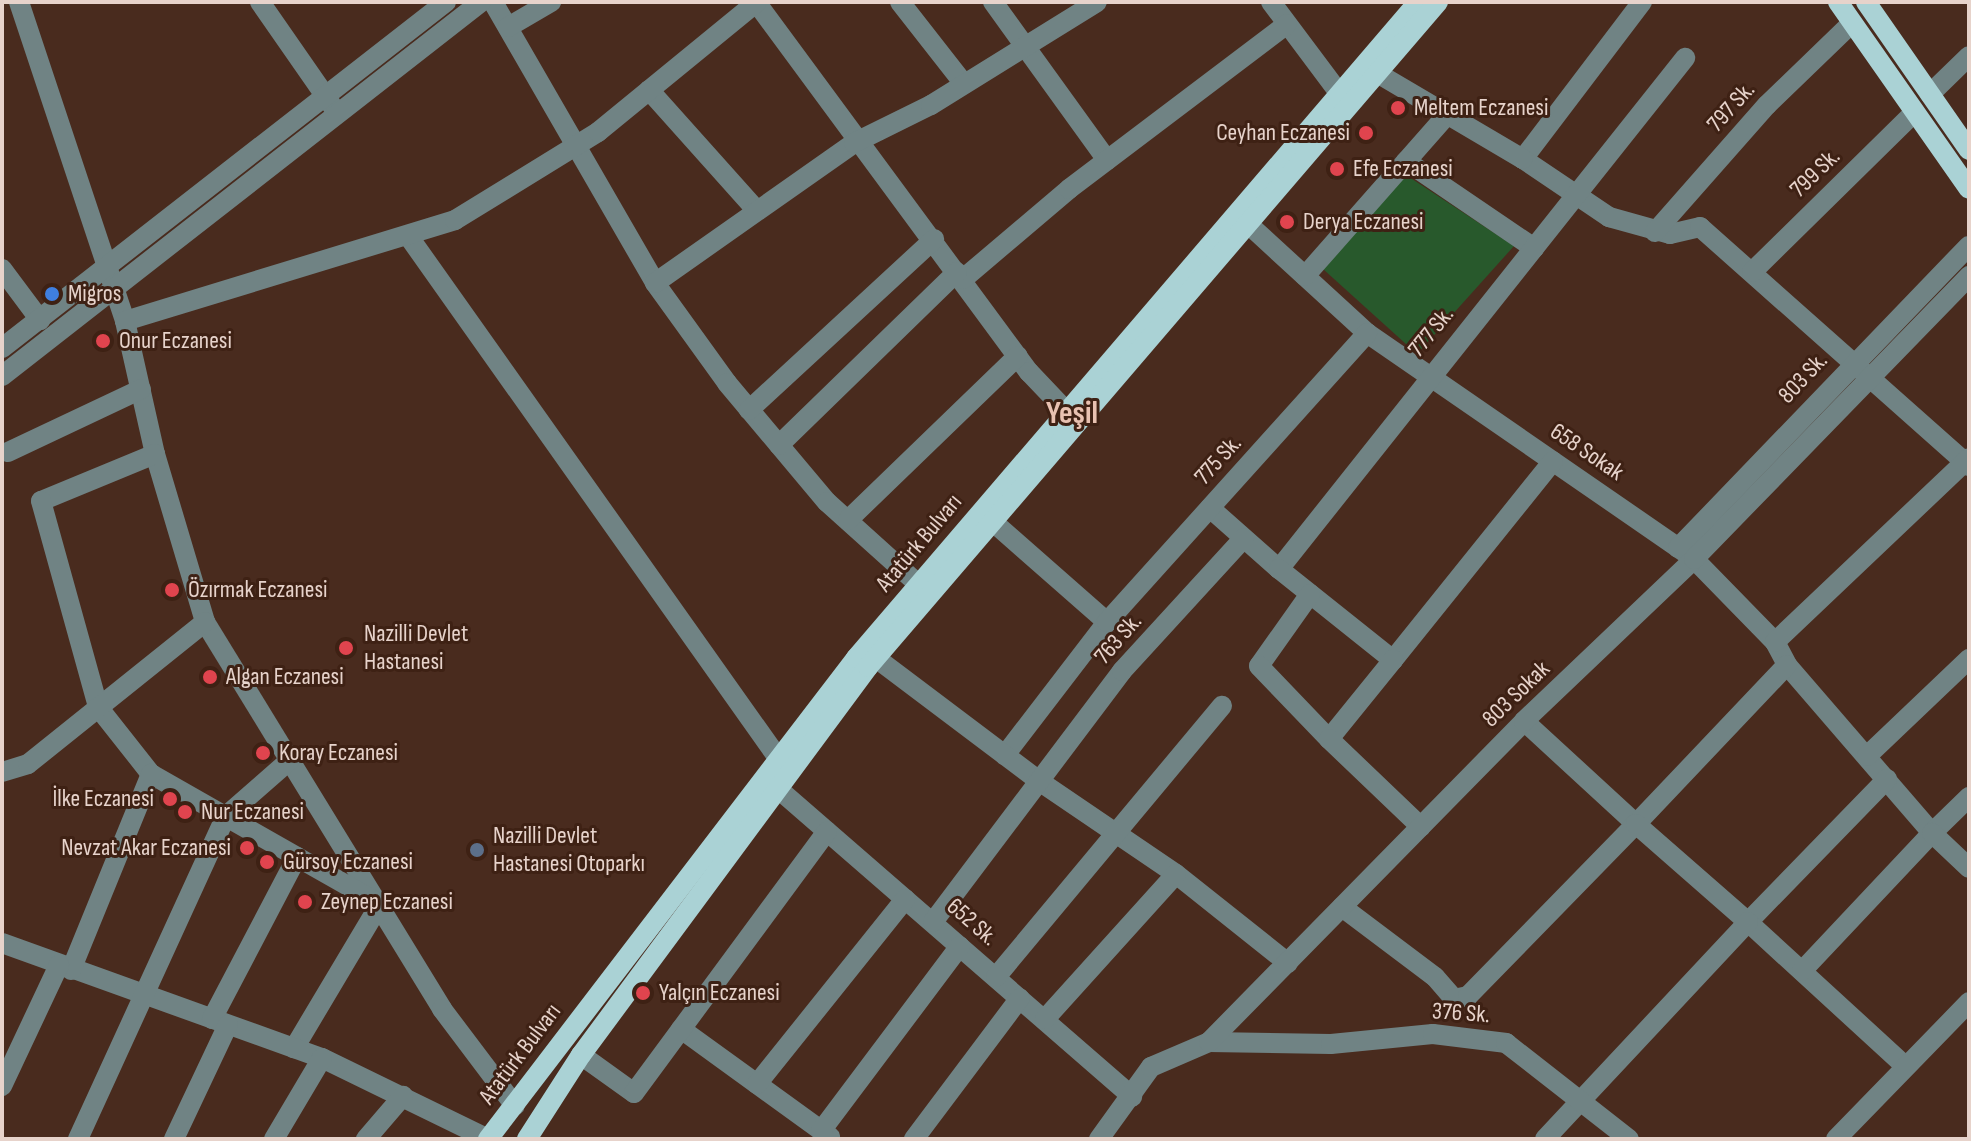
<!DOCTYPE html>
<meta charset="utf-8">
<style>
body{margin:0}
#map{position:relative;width:1971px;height:1141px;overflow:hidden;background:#492b1e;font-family:"Sofia Sans Condensed",sans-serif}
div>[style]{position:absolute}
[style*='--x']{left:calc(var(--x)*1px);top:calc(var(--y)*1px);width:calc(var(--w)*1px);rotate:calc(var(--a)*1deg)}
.green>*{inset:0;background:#28592c}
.minor>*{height:20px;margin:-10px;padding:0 10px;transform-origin:10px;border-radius:10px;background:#708384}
.major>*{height:20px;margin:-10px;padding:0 10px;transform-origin:10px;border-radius:10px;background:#aad2d5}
.dots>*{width:22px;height:22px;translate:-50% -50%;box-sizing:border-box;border:4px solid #3e2114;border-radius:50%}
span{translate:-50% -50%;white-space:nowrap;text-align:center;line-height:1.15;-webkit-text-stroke:6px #3e2114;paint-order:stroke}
.street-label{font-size:24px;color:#e7d3cb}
.poi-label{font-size:24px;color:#e7d3cb}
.left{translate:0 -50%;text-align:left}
.right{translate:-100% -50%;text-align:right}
.district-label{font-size:32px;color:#e8c1b1;font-weight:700}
.frame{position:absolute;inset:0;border:4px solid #e7d3cb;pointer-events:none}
</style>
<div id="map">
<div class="green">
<div style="clip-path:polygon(1406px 175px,1514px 246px,1417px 354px,1323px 269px)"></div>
</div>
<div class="minor">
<div style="--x:19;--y:2;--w:336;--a:71.6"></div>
<div style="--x:125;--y:321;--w:136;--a:77.3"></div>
<div style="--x:155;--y:454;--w:175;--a:73.4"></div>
<div style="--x:205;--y:622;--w:454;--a:58.5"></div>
<div style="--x:442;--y:1009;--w:121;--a:53"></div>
<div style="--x:260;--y:2;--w:128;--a:55.2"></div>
<div style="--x:493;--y:2;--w:324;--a:60"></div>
<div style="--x:655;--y:283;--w:123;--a:54.2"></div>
<div style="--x:727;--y:383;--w:155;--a:50"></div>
<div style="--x:827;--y:502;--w:122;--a:42"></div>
<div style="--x:756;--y:2;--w:460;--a:53.6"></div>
<div style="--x:1029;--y:372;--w:52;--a:46.5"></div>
<div style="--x:900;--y:2;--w:104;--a:52"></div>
<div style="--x:993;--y:2;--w:195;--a:54.2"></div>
<div style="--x:1271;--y:2;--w:114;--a:53.2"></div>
<div style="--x:1642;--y:2;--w:197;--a:127.2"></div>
<div style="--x:1523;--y:159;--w:104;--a:34"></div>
<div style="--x:1609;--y:217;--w:63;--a:15.6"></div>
<div style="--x:1670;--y:234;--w:31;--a:-13"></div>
<div style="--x:1700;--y:227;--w:360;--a:41.6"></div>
<div style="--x:508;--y:27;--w:50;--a:-30.2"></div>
<div style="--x:1377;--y:73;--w:169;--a:30.5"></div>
<div style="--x:649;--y:90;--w:162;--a:48.2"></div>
<div style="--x:1930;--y:94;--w:54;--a:-44.3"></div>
<div style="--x:1406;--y:161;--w:155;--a:34.2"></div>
<div style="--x:1247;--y:223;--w:163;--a:42.5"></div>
<div style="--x:1367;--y:333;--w:397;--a:34.6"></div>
<div style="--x:1694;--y:559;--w:116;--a:45.7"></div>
<div style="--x:1775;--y:642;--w:26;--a:62"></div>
<div style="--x:1787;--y:665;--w:222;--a:49.2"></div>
<div style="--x:1932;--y:833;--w:52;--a:-44.2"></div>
<div style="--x:1655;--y:232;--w:169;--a:-48.6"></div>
<div style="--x:1767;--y:105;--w:118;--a:-44"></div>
<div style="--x:409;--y:237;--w:638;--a:54.69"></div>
<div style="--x:2;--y:269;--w:64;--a:53.3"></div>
<div style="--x:1752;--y:272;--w:228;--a:-44.5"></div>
<div style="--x:1305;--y:276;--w:212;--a:-48.6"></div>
<div style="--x:963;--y:279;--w:139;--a:-40.3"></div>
<div style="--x:1069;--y:189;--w:273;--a:-37.1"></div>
<div style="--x:655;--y:283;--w:243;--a:-35.1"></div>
<div style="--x:854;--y:143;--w:86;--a:-26.3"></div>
<div style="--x:931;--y:105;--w:195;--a:-31.8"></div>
<div style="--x:125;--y:321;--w:345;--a:-17"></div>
<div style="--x:455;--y:220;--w:168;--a:-31.6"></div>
<div style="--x:598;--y:132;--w:205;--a:-39.3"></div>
<div style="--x:2;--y:348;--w:563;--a:-37.93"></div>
<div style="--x:2;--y:376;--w:608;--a:-37.98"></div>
<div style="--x:749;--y:410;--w:252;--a:-42.7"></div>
<div style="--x:779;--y:445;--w:248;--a:-44.2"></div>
<div style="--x:8;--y:452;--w:147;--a:-25.3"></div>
<div style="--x:155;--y:454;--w:123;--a:157.6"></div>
<div style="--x:41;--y:501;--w:214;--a:74.5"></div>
<div style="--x:98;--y:707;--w:85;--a:51.7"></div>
<div style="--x:151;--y:774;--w:263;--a:29.6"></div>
<div style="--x:380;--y:904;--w:168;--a:120.8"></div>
<div style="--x:1210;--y:508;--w:92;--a:41.5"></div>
<div style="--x:1279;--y:569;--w:653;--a:-51.53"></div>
<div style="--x:848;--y:520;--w:236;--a:-44"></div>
<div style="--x:992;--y:521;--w:153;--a:41.3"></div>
<div style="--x:1107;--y:622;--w:168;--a:127.5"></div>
<div style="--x:1678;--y:548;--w:419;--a:-46.1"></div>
<div style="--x:1279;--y:569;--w:146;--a:38.6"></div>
<div style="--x:1393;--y:660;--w:255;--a:-51.2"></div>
<div style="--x:1310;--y:594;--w:88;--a:125.3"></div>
<div style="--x:1259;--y:666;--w:101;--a:46.2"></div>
<div style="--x:1329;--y:739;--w:102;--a:-51"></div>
<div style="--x:1107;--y:622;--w:389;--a:-48"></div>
<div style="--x:1775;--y:642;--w:267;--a:-43.5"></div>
<div style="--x:876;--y:658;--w:208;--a:37"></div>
<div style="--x:1042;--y:783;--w:162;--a:34.2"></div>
<div style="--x:1176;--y:874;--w:143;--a:38.5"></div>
<div style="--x:1524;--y:721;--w:152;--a:42.6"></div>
<div style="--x:1636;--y:824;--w:219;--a:-46.5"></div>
<div style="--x:1329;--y:739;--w:127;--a:43.7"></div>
<div style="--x:1867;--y:756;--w:141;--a:-43.6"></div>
<div style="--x:2;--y:772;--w:27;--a:-17"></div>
<div style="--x:28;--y:764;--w:227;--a:-38.7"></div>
<div style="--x:1887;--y:779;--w:199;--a:134.2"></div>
<div style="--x:1748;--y:922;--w:214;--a:42.5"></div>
<div style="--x:776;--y:787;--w:472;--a:41"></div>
<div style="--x:1342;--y:907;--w:116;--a:37"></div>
<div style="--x:1435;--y:977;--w:29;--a:49"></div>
<div style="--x:1454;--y:999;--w:14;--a:-12"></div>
<div style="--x:1468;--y:996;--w:240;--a:-45.7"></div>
<div style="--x:1636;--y:824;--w:149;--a:41.2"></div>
<div style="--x:1748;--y:922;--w:297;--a:133.1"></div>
<div style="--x:933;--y:922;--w:314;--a:-53"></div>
<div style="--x:1122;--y:671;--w:180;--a:-47.5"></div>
<div style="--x:2;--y:943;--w:340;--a:19.8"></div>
<div style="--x:322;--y:1058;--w:185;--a:26"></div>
<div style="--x:71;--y:970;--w:212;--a:-67.8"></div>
<div style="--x:1802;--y:971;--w:190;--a:-46.7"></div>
<div style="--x:1932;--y:833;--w:51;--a:43.4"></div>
<div style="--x:996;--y:977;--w:353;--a:-50.2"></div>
<div style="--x:212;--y:1019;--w:183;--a:-62.3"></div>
<div style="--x:1045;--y:1019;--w:195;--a:-47.9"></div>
<div style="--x:681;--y:1029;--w:184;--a:35.9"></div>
<div style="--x:1209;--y:1042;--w:122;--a:0.9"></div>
<div style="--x:1331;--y:1044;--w:102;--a:-5.6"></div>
<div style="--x:1433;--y:1034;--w:74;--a:7"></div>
<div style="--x:1506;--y:1043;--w:156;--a:38"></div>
<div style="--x:581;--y:1055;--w:65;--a:35.6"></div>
<div style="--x:634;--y:1093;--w:325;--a:-53.6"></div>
<div style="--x:757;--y:1084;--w:237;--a:-51.3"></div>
<div style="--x:2;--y:1086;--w:134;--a:-64.8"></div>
<div style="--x:821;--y:1131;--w:231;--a:-53.1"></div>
<div style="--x:78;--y:1139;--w:355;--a:-65.4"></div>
<div style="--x:226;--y:816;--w:85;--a:-41.2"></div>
<div style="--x:174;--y:1139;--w:126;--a:-64.7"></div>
<div style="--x:274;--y:1139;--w:94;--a:-59.3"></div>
<div style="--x:366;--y:1139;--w:57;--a:-49.3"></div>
<div style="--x:914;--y:1139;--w:176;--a:-53.1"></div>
<div style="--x:1099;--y:1139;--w:89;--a:-54.2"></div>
<div style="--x:1151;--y:1067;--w:63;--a:-23.3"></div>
<div style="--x:1209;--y:1042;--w:450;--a:-45.5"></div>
<div style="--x:1524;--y:721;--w:235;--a:-43.6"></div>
<div style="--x:1694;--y:559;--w:395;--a:-45.8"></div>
<div style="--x:1836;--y:1139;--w:191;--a:-45.8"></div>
</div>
<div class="major">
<div style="--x:1838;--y:2;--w:228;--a:55"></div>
<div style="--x:1866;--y:2;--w:180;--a:55.2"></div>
<div style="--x:488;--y:1139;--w:606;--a:-52.58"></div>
<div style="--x:856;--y:658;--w:864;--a:-49.41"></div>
<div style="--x:527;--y:1139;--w:100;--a:-57.3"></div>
<div style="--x:581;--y:1055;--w:483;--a:-53.5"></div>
<div style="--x:868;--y:667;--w:876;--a:-49.4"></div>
</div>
<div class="dots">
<div style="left:1398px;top:108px;background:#e0444e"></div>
<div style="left:1366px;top:133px;background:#e0444e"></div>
<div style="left:1337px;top:169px;background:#e0444e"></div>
<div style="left:1287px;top:222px;background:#e0444e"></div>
<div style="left:52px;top:294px;background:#3f7fe0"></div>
<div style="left:103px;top:341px;background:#e0444e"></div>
<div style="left:172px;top:590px;background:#e0444e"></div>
<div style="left:346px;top:648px;background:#e0444e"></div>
<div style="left:210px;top:677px;background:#e0444e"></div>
<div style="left:263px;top:753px;background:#e0444e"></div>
<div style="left:170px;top:799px;background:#e0444e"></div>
<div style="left:185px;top:812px;background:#e0444e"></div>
<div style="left:247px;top:848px;background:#e0444e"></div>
<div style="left:477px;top:850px;background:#5c6f8a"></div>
<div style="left:267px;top:862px;background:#e0444e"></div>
<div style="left:305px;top:902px;background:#e0444e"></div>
<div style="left:643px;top:993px;background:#e0444e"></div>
</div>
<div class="street-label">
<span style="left:1731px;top:107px;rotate:-48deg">797 Sk.</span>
<span style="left:1815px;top:173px;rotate:-44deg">799 Sk.</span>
<span style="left:1431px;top:332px;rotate:-51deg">777 Sk.</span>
<span style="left:1803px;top:378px;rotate:-47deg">803 Sk.</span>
<span style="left:1587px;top:452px;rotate:34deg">658 Sokak</span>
<span style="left:1218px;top:460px;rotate:-48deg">775 Sk.</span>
<span style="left:919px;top:543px;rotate:-50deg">Atatürk Bulvarı</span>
<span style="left:1118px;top:639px;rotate:-49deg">763 Sk.</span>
<span style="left:1516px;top:694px;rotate:-44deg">803 Sokak</span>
<span style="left:972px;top:922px;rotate:41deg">652 Sk.</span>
<span style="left:1461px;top:1013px;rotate:4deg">376 Sk.</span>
<span style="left:520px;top:1054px;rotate:-53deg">Atatürk Bulvarı</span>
</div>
<div class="poi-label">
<span class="left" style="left:1414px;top:108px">Meltem Eczanesi</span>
<span class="right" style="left:1350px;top:133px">Ceyhan Eczanesi</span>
<span class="left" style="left:1353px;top:169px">Efe Eczanesi</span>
<span class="left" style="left:1303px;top:222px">Derya Eczanesi</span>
<span class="left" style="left:68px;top:294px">Migros</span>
<span class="left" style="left:119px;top:341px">Onur Eczanesi</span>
<span class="left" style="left:188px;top:590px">Özırmak Eczanesi</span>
<span class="left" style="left:364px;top:648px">Nazilli Devlet<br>Hastanesi</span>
<span class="left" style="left:226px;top:677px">Algan Eczanesi</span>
<span class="left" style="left:279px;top:753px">Koray Eczanesi</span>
<span class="right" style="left:154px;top:799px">İlke Eczanesi</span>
<span class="left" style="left:201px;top:812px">Nur Eczanesi</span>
<span class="left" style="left:493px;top:850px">Nazilli Devlet<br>Hastanesi Otoparkı</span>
<span class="right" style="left:231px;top:848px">Nevzat Akar Eczanesi</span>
<span class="left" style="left:283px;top:862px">Gürsoy Eczanesi</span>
<span class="left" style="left:321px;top:902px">Zeynep Eczanesi</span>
<span class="left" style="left:659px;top:993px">Yalçın Eczanesi</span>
</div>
<div class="district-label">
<span style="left:1072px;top:414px">Yeşil</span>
</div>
<div class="frame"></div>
</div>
